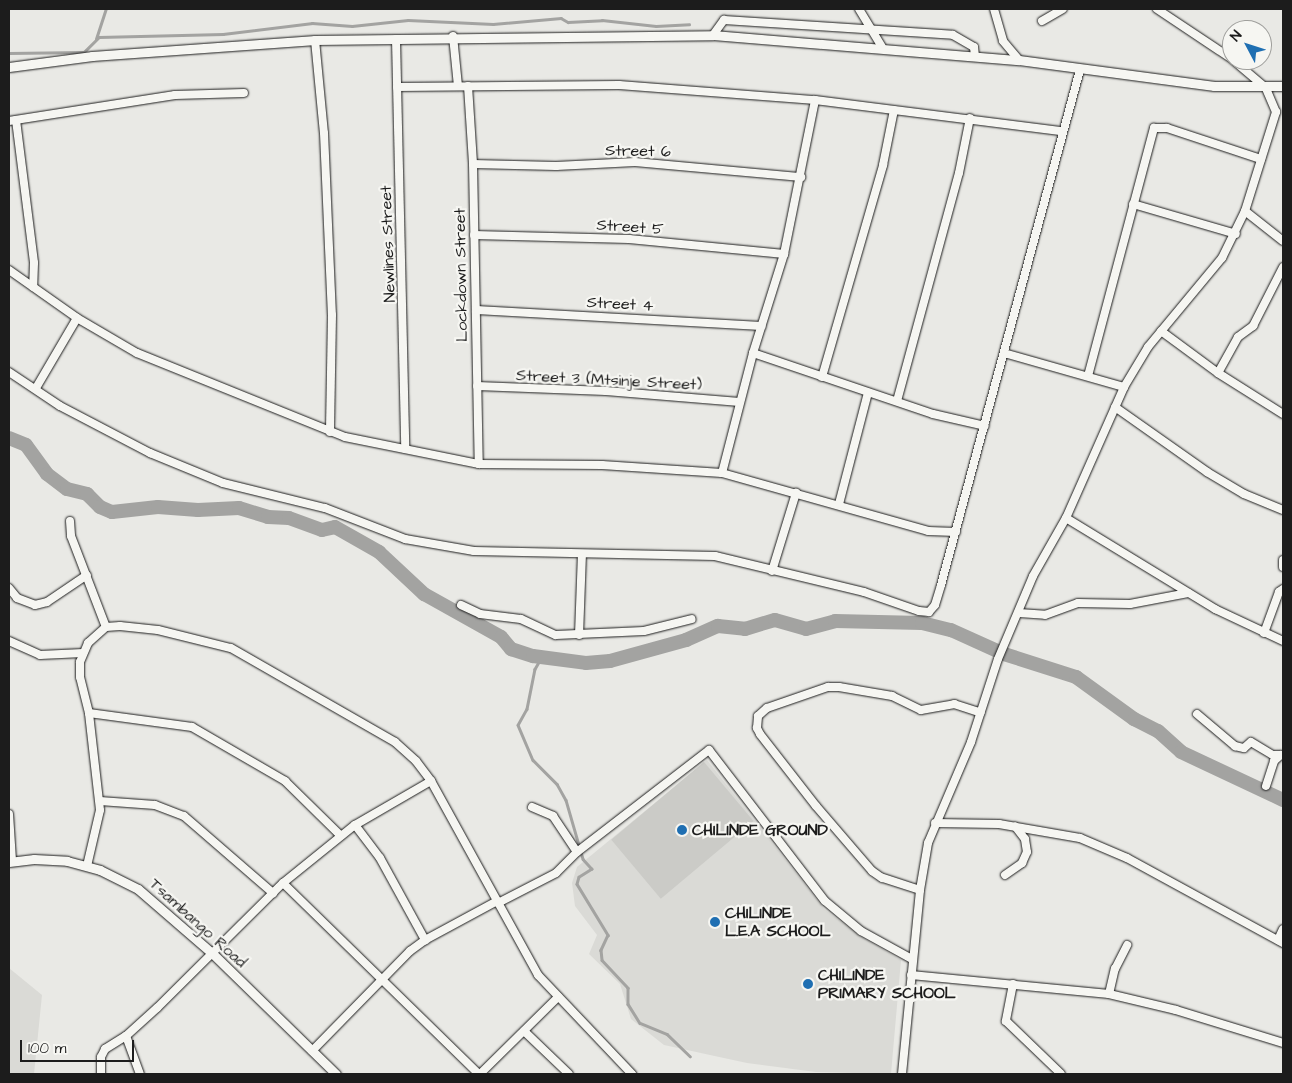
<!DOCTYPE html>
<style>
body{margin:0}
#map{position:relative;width:1292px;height:1083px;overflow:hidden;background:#e9e9e5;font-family:"Architects Daughter",sans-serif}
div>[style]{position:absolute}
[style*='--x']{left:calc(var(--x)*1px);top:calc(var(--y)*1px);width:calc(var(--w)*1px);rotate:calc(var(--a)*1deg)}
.built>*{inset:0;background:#dadad6}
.green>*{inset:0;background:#cbcbc7;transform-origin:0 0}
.stream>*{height:2.5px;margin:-1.25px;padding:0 1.25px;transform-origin:1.25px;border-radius:1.25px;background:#a3a3a1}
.river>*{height:14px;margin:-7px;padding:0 7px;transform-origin:7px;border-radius:7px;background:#a3a3a1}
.roads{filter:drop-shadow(0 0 1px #1c1c1c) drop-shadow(0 0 1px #1c1c1c)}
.minor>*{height:8px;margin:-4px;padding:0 4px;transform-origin:4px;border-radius:4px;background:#f6f6f2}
.tertiary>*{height:9px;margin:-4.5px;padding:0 4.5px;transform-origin:4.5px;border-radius:4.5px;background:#f6f6f2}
.dots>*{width:14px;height:14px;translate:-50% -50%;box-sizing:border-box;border:2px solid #f6f6f2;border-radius:50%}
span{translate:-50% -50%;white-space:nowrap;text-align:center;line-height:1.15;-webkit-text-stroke:4.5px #f6f6f2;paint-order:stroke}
.street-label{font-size:16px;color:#1c1c1c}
.poi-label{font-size:16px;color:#1c1c1c;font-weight:700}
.left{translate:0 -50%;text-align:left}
.frame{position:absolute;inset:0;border:10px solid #1c1c1c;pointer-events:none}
.north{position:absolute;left:1222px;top:20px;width:50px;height:50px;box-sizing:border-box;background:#f6f6f2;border:1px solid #9f9f9c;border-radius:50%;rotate:310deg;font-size:14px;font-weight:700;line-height:20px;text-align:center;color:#1c1c1c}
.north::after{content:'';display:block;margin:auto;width:18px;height:22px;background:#1f6fb2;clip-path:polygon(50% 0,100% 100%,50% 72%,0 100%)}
.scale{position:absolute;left:20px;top:1040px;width:114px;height:22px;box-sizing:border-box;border:2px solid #1c1c1c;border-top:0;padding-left:6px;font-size:15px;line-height:18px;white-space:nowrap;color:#1c1c1c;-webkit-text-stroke:4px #f6f6f2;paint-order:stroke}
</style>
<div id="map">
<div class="built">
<div style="clip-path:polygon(707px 760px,824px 909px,860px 936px,901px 960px,891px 1074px,816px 1072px,747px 1063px,664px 1045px,631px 1019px,620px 984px,589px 954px,597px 935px,575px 906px,572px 883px,577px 867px)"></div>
<div style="clip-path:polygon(9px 968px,42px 995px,34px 1074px,9px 1074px)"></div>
</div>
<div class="green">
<div style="left:704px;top:762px;width:77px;height:121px;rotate:50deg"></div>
</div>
<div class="stream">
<div style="--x:96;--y:39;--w:32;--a:-72"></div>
<div style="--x:9;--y:53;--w:75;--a:-0.8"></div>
<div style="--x:84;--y:52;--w:21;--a:-45"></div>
<div style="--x:99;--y:37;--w:124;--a:-1.4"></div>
<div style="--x:223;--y:34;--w:90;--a:-7"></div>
<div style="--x:312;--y:23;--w:40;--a:4.3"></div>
<div style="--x:352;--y:26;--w:56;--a:-6.1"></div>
<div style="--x:408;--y:20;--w:85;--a:2.7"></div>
<div style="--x:493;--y:24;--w:68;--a:-5"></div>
<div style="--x:561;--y:18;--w:8;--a:30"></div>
<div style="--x:568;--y:22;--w:34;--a:-3"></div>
<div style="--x:602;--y:20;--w:54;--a:6.3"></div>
<div style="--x:656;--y:26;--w:33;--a:-3"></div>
<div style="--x:542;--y:657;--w:14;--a:120"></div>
<div style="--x:535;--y:669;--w:41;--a:101.3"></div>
<div style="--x:527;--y:709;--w:18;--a:119"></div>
<div style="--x:518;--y:725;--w:38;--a:67"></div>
<div style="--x:533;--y:760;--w:34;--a:45"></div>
<div style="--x:557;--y:784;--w:18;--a:61"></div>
<div style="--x:566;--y:800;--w:61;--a:73.9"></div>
<div style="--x:583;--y:859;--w:13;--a:48"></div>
<div style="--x:592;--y:869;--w:15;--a:148"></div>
<div style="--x:579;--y:877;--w:7;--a:106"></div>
<div style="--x:577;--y:884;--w:60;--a:58.7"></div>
<div style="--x:608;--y:935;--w:17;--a:115"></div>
<div style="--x:601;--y:950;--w:10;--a:84"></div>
<div style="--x:602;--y:960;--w:38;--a:47"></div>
<div style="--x:628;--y:988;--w:16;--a:90"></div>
<div style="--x:628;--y:1004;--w:22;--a:58"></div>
<div style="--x:640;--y:1023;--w:29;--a:22"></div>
<div style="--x:667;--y:1034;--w:32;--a:44"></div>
</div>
<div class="river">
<div style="--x:9;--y:438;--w:18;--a:22"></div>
<div style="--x:26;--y:445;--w:36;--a:54"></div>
<div style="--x:47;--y:474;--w:25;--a:37"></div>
<div style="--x:67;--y:489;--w:21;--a:14"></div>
<div style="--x:87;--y:494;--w:18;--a:45"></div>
<div style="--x:100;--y:507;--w:13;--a:23"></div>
<div style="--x:112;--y:512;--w:46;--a:-6.2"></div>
<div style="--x:158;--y:507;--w:40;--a:4.3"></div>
<div style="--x:198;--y:510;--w:41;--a:-2.8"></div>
<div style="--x:239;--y:508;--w:30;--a:17"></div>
<div style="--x:268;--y:517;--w:21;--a:3"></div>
<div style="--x:289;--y:518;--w:35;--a:20"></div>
<div style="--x:322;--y:530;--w:13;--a:-13"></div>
<div style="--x:335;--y:527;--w:51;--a:29.6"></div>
<div style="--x:379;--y:552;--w:62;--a:43"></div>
<div style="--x:424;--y:594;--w:88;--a:29.2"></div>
<div style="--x:501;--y:637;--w:16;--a:50"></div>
<div style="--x:511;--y:649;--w:23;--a:18"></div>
<div style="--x:533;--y:656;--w:53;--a:7.5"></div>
<div style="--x:586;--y:663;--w:24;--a:-5"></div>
<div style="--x:610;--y:661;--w:79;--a:-15.4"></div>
<div style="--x:686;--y:640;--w:35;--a:-24"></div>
<div style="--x:718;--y:626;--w:27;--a:6"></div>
<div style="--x:745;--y:629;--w:31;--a:-17"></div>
<div style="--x:775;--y:620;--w:32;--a:16"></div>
<div style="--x:806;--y:629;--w:30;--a:-15"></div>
<div style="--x:835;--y:621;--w:87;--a:1.3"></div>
<div style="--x:922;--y:623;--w:30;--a:14"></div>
<div style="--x:951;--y:630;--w:58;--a:24.4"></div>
<div style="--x:1004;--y:654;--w:76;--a:17.7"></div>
<div style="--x:1076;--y:677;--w:72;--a:35.9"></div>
<div style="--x:1134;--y:719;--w:27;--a:27"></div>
<div style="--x:1158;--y:731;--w:31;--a:42"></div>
<div style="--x:1181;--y:752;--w:113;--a:25.2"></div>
</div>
<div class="roads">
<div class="minor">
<div style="--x:859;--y:9;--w:44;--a:58.8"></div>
<div style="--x:994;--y:9;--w:33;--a:74"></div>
<div style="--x:1003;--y:41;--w:25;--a:50"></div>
<div style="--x:1157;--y:9;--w:90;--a:33.7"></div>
<div style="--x:1042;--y:21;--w:24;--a:-30"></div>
<div style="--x:713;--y:35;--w:19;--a:-54"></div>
<div style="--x:724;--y:20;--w:229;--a:3.7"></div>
<div style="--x:953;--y:35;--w:24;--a:30"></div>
<div style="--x:974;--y:47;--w:9;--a:84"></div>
<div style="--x:453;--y:36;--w:50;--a:84.3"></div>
<div style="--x:396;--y:39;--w:410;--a:88.7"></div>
<div style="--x:315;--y:40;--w:93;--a:84.5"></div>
<div style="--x:324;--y:133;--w:182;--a:87.5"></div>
<div style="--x:332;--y:315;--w:117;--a:91"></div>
<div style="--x:468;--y:86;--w:78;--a:86.3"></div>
<div style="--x:473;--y:164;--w:300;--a:88.9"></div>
<div style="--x:397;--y:87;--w:222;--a:-0.5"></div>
<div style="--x:619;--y:85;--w:197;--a:4.4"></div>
<div style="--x:815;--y:100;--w:249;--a:7.2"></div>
<div style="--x:16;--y:120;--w:144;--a:82.8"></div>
<div style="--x:34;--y:263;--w:24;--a:92"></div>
<div style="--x:9;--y:121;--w:168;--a:-8.9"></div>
<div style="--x:175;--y:95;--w:69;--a:-1.7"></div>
<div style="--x:473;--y:164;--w:83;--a:1.4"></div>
<div style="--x:556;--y:166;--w:79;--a:-2.9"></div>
<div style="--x:635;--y:162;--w:167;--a:5.2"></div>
<div style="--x:1133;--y:204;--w:107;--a:16.2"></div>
<div style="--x:1245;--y:211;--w:48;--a:38.3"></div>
<div style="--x:474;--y:235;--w:155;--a:1.5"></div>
<div style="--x:629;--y:239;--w:156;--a:5.5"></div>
<div style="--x:9;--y:270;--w:83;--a:35.2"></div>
<div style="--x:77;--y:318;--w:69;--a:30.3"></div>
<div style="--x:137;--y:353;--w:224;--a:22"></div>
<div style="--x:345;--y:437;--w:137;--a:11.4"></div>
<div style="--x:479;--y:464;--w:123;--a:0.5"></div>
<div style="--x:602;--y:465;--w:120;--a:3.8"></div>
<div style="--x:722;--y:473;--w:214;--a:15.7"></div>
<div style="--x:928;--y:531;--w:28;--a:2"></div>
<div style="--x:476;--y:310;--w:286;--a:3.2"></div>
<div style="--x:1161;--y:331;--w:71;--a:36.4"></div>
<div style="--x:1218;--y:373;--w:77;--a:32.2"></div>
<div style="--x:753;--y:353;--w:190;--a:18.7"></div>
<div style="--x:933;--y:414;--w:53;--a:13"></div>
<div style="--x:1004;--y:353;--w:125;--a:15.8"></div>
<div style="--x:9;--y:372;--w:61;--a:33.7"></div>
<div style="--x:60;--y:406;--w:102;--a:27.6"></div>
<div style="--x:150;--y:453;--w:79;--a:22.3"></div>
<div style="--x:223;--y:483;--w:105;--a:13.8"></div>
<div style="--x:325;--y:508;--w:86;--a:21.2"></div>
<div style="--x:405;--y:539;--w:70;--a:9.9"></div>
<div style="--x:474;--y:551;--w:241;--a:1.2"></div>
<div style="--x:715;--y:556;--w:153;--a:13.6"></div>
<div style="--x:864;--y:592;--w:58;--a:19.1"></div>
<div style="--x:919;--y:611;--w:10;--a:6"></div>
<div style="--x:929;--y:612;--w:9;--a:-49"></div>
<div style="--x:935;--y:605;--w:21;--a:-73"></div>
<div style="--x:941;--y:585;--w:533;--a:-74.9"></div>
<div style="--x:1218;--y:373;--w:41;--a:-60.9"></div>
<div style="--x:1238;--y:337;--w:19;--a:-36"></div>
<div style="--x:1253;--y:326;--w:66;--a:-63"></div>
<div style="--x:1088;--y:376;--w:257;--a:-75.1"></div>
<div style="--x:1154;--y:128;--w:13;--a:0"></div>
<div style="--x:1167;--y:128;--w:99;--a:18.3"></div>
<div style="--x:822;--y:377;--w:221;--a:-73.9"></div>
<div style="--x:883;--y:165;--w:56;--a:-78.7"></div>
<div style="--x:477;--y:386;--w:129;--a:2.2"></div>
<div style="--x:606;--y:391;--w:134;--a:4.7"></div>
<div style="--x:36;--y:388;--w:81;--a:-59.6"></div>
<div style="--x:897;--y:401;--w:236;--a:-74.8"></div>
<div style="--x:959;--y:173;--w:56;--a:-78.7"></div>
<div style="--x:1115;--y:407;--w:113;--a:35.2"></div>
<div style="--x:1207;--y:472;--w:43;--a:30.7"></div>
<div style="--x:1244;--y:494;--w:42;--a:22.3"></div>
<div style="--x:722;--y:473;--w:124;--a:-75.5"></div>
<div style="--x:753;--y:353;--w:104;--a:-72.6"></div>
<div style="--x:784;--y:254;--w:157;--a:-78.6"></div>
<div style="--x:839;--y:504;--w:115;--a:-75.4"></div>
<div style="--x:1066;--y:518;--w:175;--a:31.4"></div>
<div style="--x:1215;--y:609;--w:75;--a:25.2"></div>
<div style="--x:70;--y:521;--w:15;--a:86"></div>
<div style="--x:71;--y:536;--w:97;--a:69"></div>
<div style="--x:1283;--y:560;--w:7;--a:90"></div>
<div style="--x:772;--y:571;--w:82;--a:-72.9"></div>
<div style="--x:9;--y:588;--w:13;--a:51"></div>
<div style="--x:17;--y:598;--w:19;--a:21"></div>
<div style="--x:35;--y:605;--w:12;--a:-14"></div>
<div style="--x:47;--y:602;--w:48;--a:-34"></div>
<div style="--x:461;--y:605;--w:21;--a:25"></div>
<div style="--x:480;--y:614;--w:41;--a:7"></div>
<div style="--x:521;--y:619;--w:38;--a:25"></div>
<div style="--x:556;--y:635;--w:88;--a:-2.6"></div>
<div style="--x:644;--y:631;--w:49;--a:-14"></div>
<div style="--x:1019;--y:613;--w:26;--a:4"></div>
<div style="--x:1045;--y:615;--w:35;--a:-20"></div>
<div style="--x:1078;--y:603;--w:52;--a:1.1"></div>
<div style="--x:1130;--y:604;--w:59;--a:-10.7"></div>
<div style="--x:1264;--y:633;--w:44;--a:-69.9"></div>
<div style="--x:1279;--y:592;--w:5;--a:-37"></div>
<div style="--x:579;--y:635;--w:80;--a:-87.9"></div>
<div style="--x:9;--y:641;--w:34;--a:24"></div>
<div style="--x:40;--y:655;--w:43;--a:-2.7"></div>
<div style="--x:89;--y:713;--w:104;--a:7.7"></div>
<div style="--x:192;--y:727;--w:108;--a:30.1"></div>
<div style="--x:285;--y:781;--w:78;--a:44.5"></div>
<div style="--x:1197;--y:714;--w:50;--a:40.1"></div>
<div style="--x:1235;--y:746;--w:9;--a:13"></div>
<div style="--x:1244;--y:748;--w:9;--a:-41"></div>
<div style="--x:1251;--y:742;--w:26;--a:31"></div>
<div style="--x:1273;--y:755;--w:8;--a:0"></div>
<div style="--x:1266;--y:786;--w:26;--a:-72"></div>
<div style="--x:1274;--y:761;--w:9;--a:-41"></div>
<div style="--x:100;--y:801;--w:55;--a:4.2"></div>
<div style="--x:155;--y:805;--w:31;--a:21"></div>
<div style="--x:184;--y:816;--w:118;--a:40.9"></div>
<div style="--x:532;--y:807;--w:23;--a:23"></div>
<div style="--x:553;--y:816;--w:43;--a:56.3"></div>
<div style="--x:9;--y:814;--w:47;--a:86.3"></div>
<div style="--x:935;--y:823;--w:64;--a:0.9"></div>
<div style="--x:999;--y:824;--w:82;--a:9.8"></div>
<div style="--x:1080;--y:838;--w:51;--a:23.1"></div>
<div style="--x:1127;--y:858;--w:178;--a:28.6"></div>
<div style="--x:355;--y:825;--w:41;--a:52.9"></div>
<div style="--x:380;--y:858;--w:94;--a:61.2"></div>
<div style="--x:87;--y:866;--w:57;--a:-76.9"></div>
<div style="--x:100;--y:810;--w:98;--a:-96.5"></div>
<div style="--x:89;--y:713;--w:37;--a:-104"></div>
<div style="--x:80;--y:677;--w:15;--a:-90"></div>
<div style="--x:80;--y:662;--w:21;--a:-67"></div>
<div style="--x:88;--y:643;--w:24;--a:-42"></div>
<div style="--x:106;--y:627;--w:14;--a:-4"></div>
<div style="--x:120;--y:626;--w:38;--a:6"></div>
<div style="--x:158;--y:630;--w:75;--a:13.9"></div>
<div style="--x:231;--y:648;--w:189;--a:29.8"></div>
<div style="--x:395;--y:742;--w:28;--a:42"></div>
<div style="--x:416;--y:761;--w:25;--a:53"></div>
<div style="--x:431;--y:781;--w:222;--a:61.1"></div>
<div style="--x:538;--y:975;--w:137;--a:46.5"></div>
<div style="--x:1005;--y:875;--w:21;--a:-35"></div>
<div style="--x:1022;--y:863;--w:12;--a:-66"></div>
<div style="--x:1027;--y:852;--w:13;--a:-99"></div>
<div style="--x:1025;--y:839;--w:16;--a:-128"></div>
<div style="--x:283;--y:883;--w:274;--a:44.3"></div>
<div style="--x:920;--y:890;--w:40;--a:-162"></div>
<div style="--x:882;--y:878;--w:12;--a:-145"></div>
<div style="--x:872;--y:871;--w:86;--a:-130.7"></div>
<div style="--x:816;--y:806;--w:91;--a:-127.9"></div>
<div style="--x:760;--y:734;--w:7;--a:-117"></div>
<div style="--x:757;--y:728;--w:12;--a:-85"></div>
<div style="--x:758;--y:716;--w:12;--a:-42"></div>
<div style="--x:767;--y:708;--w:65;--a:-19"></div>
<div style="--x:828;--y:687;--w:11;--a:0"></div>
<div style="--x:839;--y:687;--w:54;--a:9.6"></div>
<div style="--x:892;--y:696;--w:32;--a:26"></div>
<div style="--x:921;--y:710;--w:34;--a:-10"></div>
<div style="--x:954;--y:704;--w:28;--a:18"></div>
<div style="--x:498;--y:903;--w:65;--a:-27.3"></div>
<div style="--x:556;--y:873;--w:30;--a:-45"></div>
<div style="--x:577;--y:852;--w:167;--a:-37.7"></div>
<div style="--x:709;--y:750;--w:190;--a:52.5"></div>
<div style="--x:825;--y:901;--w:47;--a:39.8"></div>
<div style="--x:861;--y:931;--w:58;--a:28.8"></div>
<div style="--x:1278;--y:940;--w:12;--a:-66"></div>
<div style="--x:911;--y:975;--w:199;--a:5.5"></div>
<div style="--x:1109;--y:994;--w:69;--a:13.4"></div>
<div style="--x:1176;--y:1010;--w:112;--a:17.1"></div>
<div style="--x:1013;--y:984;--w:38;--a:101"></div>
<div style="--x:1006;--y:1021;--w:76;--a:43.9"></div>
<div style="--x:1109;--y:994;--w:26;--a:-77"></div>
<div style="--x:1115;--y:969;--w:27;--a:-63"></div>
<div style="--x:524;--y:1031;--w:62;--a:43.7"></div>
<div style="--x:126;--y:1036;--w:40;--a:69.8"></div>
<div style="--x:312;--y:1051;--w:140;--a:-45.6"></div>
<div style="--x:410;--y:951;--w:19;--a:-36"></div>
<div style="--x:425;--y:940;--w:82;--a:-28.4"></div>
<div style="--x:101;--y:1074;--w:17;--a:-90"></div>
<div style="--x:101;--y:1057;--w:9;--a:-63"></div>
<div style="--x:105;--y:1049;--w:25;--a:-32"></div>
<div style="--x:126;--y:1036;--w:42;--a:-42.1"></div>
<div style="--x:157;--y:1008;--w:177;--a:-44.8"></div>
<div style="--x:283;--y:883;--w:92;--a:-38.9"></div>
<div style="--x:355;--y:825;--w:88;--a:-30.1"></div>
<div style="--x:480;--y:1074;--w:110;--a:-44.6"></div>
<div style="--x:902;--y:1074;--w:185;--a:-84.4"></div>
<div style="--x:920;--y:890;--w:48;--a:-80.3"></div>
<div style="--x:928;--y:843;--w:110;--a:-66.9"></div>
<div style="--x:971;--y:742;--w:87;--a:-72"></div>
<div style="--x:998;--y:659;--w:90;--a:-67.1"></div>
<div style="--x:1033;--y:576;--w:67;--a:-60.4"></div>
<div style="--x:1066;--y:518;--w:143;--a:-66.1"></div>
<div style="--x:1124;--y:387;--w:47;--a:-59"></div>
<div style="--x:1148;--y:347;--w:116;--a:-50.3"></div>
<div style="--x:1222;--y:258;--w:52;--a:-63.9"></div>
<div style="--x:1245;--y:211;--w:104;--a:-72.6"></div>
<div style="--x:1276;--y:112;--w:26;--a:-113"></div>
<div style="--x:1266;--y:88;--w:43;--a:-139.7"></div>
</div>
<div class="tertiary">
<div style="--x:9;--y:67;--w:84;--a:-7.5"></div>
<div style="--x:92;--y:56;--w:224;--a:-4.1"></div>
<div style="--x:315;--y:40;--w:398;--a:-0.7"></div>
<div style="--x:713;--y:35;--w:307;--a:4.7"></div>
<div style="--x:1019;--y:60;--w:197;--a:7.6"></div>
<div style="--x:1214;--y:86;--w:69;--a:0"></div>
<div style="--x:9;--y:862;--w:25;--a:-7"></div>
<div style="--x:34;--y:859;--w:33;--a:3"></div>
<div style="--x:67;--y:861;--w:34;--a:15"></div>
<div style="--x:100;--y:870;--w:42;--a:26.6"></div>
<div style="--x:138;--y:889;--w:99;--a:40.9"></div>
<div style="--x:213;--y:954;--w:172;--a:44.3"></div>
</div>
</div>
<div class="dots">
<div style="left:682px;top:830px;background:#1f6fb2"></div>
<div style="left:715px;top:922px;background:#1f6fb2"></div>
<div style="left:808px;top:984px;background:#1f6fb2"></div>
</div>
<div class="street-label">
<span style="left:638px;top:151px;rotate:1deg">Street 6</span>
<span style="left:630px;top:227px;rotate:4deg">Street 5</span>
<span style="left:388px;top:244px;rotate:-92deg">Newlines Street</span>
<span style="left:461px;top:275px;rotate:-91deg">Lockdown Street</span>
<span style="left:620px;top:304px;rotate:3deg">Street 4</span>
<span style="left:609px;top:380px;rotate:3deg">Street 3 (Mtsinje Street)</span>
<span style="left:198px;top:923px;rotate:42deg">Tsambango Road</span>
</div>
<div class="poi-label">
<span class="left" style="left:692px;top:830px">CHILINDE GROUND</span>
<span class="left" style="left:725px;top:922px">CHILINDE<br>L.E.A SCHOOL</span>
<span class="left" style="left:818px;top:984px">CHILINDE<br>PRIMARY SCHOOL</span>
</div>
<div class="frame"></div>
<div class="north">N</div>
<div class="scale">100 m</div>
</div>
